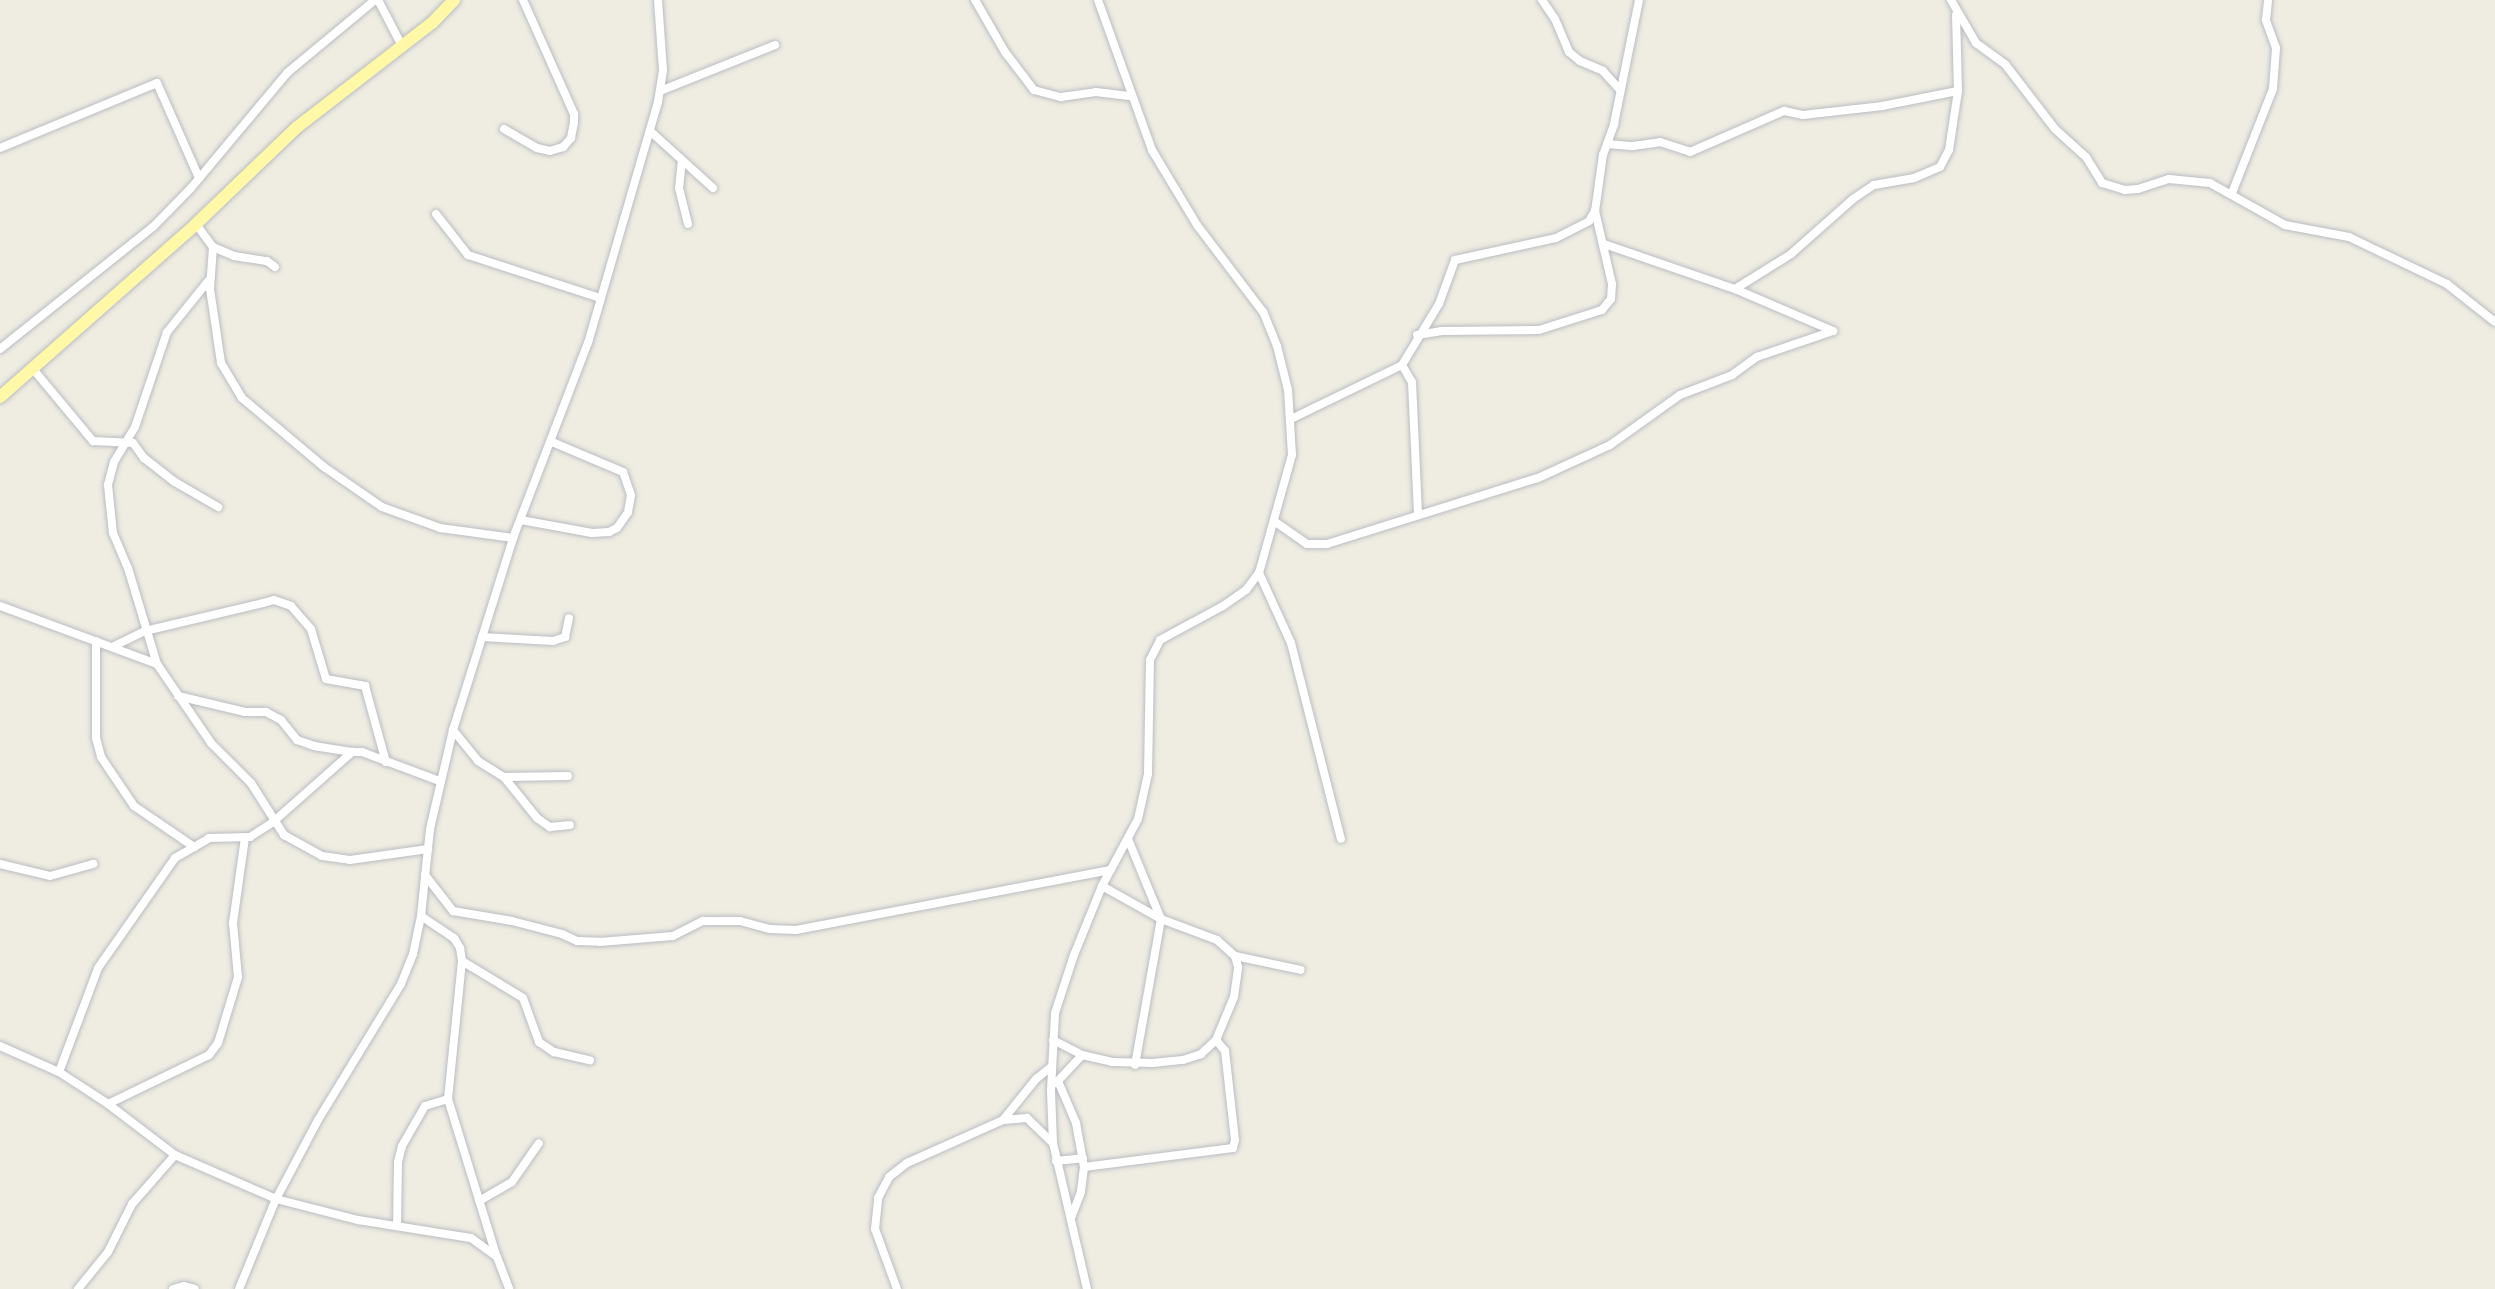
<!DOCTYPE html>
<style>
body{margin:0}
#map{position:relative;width:2495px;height:1289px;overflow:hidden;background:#efede2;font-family:"Nunito Sans",sans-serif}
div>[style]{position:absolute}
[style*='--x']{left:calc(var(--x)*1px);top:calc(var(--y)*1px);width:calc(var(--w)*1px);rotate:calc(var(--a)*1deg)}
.roads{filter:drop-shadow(0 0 2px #babcc2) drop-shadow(0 0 2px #babcc2)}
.street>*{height:8px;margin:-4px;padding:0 4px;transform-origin:4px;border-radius:4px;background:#fff}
.primary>*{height:12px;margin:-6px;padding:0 6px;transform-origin:6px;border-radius:6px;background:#fff9a7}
span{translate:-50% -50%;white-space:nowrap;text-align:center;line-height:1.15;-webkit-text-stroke:7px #fff;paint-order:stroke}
</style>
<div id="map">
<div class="roads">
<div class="street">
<div style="--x:378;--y:0;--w:52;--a:62.4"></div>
<div style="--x:975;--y:0;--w:60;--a:60"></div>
<div style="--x:1005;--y:52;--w:48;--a:52.7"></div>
<div style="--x:1034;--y:90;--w:28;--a:15"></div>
<div style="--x:1061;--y:97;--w:35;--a:-8"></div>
<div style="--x:1096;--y:92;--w:35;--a:7"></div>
<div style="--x:1542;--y:0;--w:23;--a:56"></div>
<div style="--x:1555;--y:19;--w:36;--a:67"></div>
<div style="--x:1569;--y:52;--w:14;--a:39"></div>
<div style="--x:1580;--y:61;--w:25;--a:23"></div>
<div style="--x:1603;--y:71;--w:24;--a:48"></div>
<div style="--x:1951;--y:0;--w:50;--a:59.8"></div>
<div style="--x:1976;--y:43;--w:36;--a:36"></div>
<div style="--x:2005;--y:64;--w:82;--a:52.4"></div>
<div style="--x:2055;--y:129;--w:42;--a:42.1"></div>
<div style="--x:2086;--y:157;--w:31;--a:58"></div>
<div style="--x:2102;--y:183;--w:24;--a:17"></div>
<div style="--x:2125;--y:190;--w:13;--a:-4"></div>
<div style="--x:2138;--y:189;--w:33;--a:-18"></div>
<div style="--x:2169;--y:179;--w:41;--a:5.6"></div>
<div style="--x:2210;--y:183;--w:86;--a:29.2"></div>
<div style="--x:2285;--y:225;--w:65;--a:10.6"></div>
<div style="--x:2349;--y:237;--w:109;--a:25.6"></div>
<div style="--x:2447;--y:284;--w:61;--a:38.4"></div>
<div style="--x:660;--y:91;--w:124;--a:-21.8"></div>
<div style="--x:504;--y:129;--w:38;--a:30"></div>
<div style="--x:537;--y:148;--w:13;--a:13"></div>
<div style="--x:550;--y:151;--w:14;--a:-17"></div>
<div style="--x:563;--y:147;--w:12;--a:-48"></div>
<div style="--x:571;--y:138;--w:15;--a:-79"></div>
<div style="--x:574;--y:123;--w:9;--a:-90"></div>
<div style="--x:574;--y:114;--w:125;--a:-114.1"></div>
<div style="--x:650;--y:131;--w:85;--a:42.1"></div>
<div style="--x:1608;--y:144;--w:25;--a:5"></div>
<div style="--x:1633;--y:146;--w:27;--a:-8"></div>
<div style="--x:1660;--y:142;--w:32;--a:18"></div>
<div style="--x:1690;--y:152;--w:103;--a:-23.6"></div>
<div style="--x:1784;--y:111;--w:19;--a:12"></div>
<div style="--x:1803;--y:115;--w:80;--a:-6.5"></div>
<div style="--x:1882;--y:106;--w:77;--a:-11.2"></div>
<div style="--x:0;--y:148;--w:170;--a:-22.5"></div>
<div style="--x:157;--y:83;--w:104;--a:66.1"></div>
<div style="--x:682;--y:160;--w:28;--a:96"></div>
<div style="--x:679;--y:188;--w:37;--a:76"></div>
<div style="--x:2232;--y:193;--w:112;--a:-68.5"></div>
<div style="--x:2273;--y:89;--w:41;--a:-85.8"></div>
<div style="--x:2276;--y:48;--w:30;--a:-110"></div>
<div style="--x:2266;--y:20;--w:20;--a:-84"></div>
<div style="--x:436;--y:214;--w:52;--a:52"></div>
<div style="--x:468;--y:255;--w:139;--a:18"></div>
<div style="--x:196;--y:224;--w:29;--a:54"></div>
<div style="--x:213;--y:247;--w:42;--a:94.1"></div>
<div style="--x:210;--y:289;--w:75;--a:81.5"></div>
<div style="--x:221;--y:363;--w:41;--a:59"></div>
<div style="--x:242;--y:398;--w:107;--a:40.1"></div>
<div style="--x:324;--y:467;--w:70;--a:34.6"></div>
<div style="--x:382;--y:507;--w:62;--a:19.9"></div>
<div style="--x:440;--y:528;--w:74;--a:7.8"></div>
<div style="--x:1604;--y:244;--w:139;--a:19"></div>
<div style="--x:1735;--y:289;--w:107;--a:23.2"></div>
<div style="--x:213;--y:247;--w:23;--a:23"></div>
<div style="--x:234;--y:256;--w:33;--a:9"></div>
<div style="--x:267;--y:261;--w:10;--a:37"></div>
<div style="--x:209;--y:280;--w:67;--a:128.9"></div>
<div style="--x:167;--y:332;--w:100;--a:108.6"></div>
<div style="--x:135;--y:427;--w:41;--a:121"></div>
<div style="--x:114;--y:462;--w:24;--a:105"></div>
<div style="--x:108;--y:485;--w:48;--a:84.1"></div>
<div style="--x:113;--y:533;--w:38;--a:67"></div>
<div style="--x:128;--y:568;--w:100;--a:73.2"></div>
<div style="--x:157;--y:664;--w:96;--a:55.6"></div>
<div style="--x:211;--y:743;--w:57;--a:45"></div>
<div style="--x:251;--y:783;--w:62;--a:57.6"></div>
<div style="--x:284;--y:835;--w:43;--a:28.9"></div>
<div style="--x:322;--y:856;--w:28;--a:8"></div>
<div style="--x:350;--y:860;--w:79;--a:-8"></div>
<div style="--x:1735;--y:289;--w:66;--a:-32"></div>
<div style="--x:1791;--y:254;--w:83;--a:-41.6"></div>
<div style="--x:1853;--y:199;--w:25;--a:-34"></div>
<div style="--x:1874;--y:185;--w:41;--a:-9.9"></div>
<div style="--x:1914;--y:178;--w:28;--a:-23"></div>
<div style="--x:1940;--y:167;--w:19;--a:-62"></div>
<div style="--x:1949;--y:150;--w:60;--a:-81.3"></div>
<div style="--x:1958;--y:91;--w:76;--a:-91.5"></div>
<div style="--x:1417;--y:335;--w:24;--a:-9"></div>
<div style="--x:1441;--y:331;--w:98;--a:-0.6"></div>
<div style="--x:1539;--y:330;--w:66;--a:-17.6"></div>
<div style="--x:1602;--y:310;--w:14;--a:-51"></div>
<div style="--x:1611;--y:299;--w:15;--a:-86"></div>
<div style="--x:1612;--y:284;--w:75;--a:-103.1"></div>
<div style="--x:0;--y:349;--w:196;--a:-38.6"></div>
<div style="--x:153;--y:227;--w:54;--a:-45.7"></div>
<div style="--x:191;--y:188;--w:151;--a:-50.1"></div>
<div style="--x:288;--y:72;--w:113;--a:-39.6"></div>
<div style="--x:1402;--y:365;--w:20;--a:60"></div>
<div style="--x:1412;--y:382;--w:132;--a:87.4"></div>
<div style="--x:33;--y:369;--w:94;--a:50.2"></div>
<div style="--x:93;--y:441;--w:40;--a:2.9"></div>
<div style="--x:133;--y:443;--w:19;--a:54"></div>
<div style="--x:144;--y:458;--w:39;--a:38"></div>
<div style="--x:175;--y:482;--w:50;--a:30.2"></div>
<div style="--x:1291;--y:419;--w:123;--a:-25.9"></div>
<div style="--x:1402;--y:365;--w:71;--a:-58.8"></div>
<div style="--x:1439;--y:304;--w:47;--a:-70"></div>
<div style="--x:1455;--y:260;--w:103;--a:-12.3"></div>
<div style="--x:1556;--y:238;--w:37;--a:-27"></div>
<div style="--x:1589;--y:221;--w:12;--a:-59"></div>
<div style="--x:1595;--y:211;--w:57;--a:-81.9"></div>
<div style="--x:1603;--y:155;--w:33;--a:-70"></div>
<div style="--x:1614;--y:124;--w:126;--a:-78.6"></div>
<div style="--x:521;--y:520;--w:72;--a:10.4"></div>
<div style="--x:592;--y:533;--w:17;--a:-3"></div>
<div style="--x:609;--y:532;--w:9;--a:-27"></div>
<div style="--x:617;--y:528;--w:19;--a:-55"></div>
<div style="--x:628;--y:512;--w:17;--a:-80"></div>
<div style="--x:631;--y:495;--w:24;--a:-109"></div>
<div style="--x:623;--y:472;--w:77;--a:-157.1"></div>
<div style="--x:1274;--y:521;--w:40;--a:34.9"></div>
<div style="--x:1307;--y:544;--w:20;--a:0"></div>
<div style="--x:1327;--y:544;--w:221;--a:-17.4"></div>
<div style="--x:1538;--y:478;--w:79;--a:-24.6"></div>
<div style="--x:1610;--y:445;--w:86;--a:-35.5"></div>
<div style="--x:1680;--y:395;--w:56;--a:-21"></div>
<div style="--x:1732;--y:375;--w:31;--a:-36"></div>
<div style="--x:1757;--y:357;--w:80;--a:-18.9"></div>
<div style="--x:1259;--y:573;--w:77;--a:65.4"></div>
<div style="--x:1291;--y:643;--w:202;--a:75.7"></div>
<div style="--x:0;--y:606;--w:167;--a:20.3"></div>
<div style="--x:482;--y:637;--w:71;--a:3.2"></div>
<div style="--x:553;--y:641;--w:13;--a:-18"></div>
<div style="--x:565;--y:637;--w:19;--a:-78"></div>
<div style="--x:96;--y:641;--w:97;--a:90"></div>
<div style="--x:96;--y:738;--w:20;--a:75"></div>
<div style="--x:101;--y:757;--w:59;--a:56"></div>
<div style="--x:134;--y:806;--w:73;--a:34.3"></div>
<div style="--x:112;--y:647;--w:37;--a:-26"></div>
<div style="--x:145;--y:631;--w:121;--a:-13.3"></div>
<div style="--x:263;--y:603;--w:11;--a:-15"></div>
<div style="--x:274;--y:600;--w:18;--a:19"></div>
<div style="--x:291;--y:606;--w:30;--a:49"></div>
<div style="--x:311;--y:629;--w:52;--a:73.3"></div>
<div style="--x:326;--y:679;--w:40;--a:10"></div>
<div style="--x:365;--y:686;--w:79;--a:74.6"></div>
<div style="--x:178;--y:696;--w:69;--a:13.4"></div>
<div style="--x:245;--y:712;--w:21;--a:0"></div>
<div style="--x:266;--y:712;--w:17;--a:28"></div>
<div style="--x:281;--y:720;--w:26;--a:51"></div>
<div style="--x:297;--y:740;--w:18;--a:19"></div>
<div style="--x:314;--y:746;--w:38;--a:9"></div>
<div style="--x:453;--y:730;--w:40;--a:51"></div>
<div style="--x:478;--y:761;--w:31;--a:32"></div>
<div style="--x:504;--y:777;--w:64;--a:-0.9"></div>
<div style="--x:504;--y:777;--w:53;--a:51.2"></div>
<div style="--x:537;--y:818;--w:16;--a:35"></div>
<div style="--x:550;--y:827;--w:20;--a:-6"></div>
<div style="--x:1128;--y:839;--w:87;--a:67.6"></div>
<div style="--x:1161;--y:919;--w:148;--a:100.1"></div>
<div style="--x:0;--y:864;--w:51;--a:13.5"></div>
<div style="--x:50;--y:876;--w:45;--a:-15.6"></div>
<div style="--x:425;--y:875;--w:46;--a:52.1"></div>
<div style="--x:453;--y:911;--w:60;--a:9.6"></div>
<div style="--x:512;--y:921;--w:52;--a:14.6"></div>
<div style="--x:562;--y:934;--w:17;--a:25"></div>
<div style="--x:577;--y:941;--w:23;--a:2"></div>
<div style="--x:600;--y:942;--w:73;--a:-4.7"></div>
<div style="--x:673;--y:936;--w:34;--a:-27"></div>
<div style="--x:703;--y:921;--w:37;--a:0"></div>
<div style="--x:740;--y:921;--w:31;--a:15"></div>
<div style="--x:770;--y:929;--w:26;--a:2"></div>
<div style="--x:796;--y:930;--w:320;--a:-10.8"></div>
<div style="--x:1102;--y:886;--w:68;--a:29.2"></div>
<div style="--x:1161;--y:919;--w:60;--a:20.6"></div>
<div style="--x:1217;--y:940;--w:24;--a:42"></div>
<div style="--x:1235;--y:956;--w:67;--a:12"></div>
<div style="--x:421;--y:916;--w:40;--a:34"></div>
<div style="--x:454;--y:938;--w:12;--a:59"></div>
<div style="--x:460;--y:948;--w:13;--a:81"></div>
<div style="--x:462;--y:961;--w:139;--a:95.8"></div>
<div style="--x:448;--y:1099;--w:163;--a:72.9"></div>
<div style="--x:462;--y:961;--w:71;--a:31.2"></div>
<div style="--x:523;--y:998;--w:47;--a:70"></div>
<div style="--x:539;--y:1042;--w:18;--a:34"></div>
<div style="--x:554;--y:1052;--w:37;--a:13"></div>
<div style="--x:1053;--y:1040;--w:33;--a:27"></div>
<div style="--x:1082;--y:1055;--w:31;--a:13"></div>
<div style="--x:1112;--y:1062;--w:41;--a:1.4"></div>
<div style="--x:1153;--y:1063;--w:30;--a:-6"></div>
<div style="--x:1183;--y:1060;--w:19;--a:-18"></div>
<div style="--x:1201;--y:1054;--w:21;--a:-43"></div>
<div style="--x:1216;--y:1040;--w:47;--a:-67.3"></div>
<div style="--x:1234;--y:997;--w:30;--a:-82"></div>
<div style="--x:1238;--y:967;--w:11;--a:-105"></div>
<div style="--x:0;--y:1046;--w:64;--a:23.8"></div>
<div style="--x:59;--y:1072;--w:59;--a:33.1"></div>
<div style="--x:108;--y:1104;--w:84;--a:37.3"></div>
<div style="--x:175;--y:1155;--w:110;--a:23.5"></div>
<div style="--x:276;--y:1199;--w:85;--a:14.4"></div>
<div style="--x:358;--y:1220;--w:114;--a:9.1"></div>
<div style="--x:471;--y:1238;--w:32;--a:36"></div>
<div style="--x:497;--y:1257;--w:34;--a:69"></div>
<div style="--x:59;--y:1072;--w:111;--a:-69.4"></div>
<div style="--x:98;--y:968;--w:134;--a:-55"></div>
<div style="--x:175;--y:858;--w:39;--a:-30"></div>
<div style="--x:209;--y:838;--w:41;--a:-1.4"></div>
<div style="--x:250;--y:837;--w:27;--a:-33"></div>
<div style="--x:273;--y:822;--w:106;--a:-41.5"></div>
<div style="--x:352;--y:752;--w:10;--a:0"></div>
<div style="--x:362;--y:752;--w:82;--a:20.6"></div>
<div style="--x:1058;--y:1081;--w:46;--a:66.8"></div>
<div style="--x:1076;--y:1123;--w:45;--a:79.7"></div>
<div style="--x:1084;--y:1167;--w:25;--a:97"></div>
<div style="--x:1081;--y:1192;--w:28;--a:111"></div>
<div style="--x:1056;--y:1083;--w:38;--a:-47"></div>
<div style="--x:108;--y:1104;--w:112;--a:-25.9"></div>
<div style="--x:209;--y:1055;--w:15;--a:-53"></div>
<div style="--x:218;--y:1043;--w:69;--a:-73.1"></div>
<div style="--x:238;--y:977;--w:54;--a:-95.3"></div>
<div style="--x:233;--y:923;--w:86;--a:-82"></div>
<div style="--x:1003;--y:1120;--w:24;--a:-5"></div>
<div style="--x:1027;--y:1118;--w:36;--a:44"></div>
<div style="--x:1056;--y:1161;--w:27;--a:-6"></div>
<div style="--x:1084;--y:1167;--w:150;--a:-7.3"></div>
<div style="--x:1233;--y:1148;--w:8;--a:-76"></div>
<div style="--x:1235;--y:1140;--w:90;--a:-96.4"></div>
<div style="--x:1225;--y:1051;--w:14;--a:-129"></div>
<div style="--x:479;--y:1201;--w:38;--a:-30"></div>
<div style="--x:512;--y:1182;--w:47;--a:-55.3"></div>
<div style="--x:397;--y:1226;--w:64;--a:-89.1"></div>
<div style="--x:398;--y:1162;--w:16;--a:-76"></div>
<div style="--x:402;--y:1146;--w:46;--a:-60.1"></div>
<div style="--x:425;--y:1106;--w:24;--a:-17"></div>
<div style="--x:78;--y:1289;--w:48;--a:-51"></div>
<div style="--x:108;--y:1252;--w:54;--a:-63.4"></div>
<div style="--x:132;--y:1204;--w:65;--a:-48.7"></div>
<div style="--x:173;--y:1289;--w:11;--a:-15"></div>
<div style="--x:184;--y:1286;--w:11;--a:15"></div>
<div style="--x:239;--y:1289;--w:97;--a:-67.7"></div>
<div style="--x:276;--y:1199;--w:89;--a:-62"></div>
<div style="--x:318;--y:1120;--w:159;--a:-58.6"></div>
<div style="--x:401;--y:984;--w:32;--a:-68"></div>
<div style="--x:413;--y:954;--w:39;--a:-78"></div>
<div style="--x:421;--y:916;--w:87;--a:-84.1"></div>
<div style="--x:430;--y:829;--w:102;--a:-76.9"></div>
<div style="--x:453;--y:730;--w:201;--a:-72.6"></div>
<div style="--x:513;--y:538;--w:209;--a:-69"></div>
<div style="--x:588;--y:343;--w:251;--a:-73.8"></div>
<div style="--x:658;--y:102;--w:32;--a:-81"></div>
<div style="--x:663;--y:70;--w:70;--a:-94.1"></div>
<div style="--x:897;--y:1289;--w:64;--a:-110.1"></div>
<div style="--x:875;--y:1229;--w:31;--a:-84"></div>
<div style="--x:878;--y:1198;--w:24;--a:-62"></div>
<div style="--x:889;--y:1177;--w:23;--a:-38"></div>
<div style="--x:907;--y:1163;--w:105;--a:-24.1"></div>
<div style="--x:1003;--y:1120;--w:53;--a:-51.2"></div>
<div style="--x:1036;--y:1079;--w:19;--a:-39"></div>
<div style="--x:1087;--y:1289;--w:150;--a:-103.1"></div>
<div style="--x:1053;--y:1143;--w:53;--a:-92.2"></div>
<div style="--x:1051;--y:1090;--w:77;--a:-87"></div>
<div style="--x:1055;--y:1013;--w:61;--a:-71.9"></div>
<div style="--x:1074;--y:955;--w:74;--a:-67.9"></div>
<div style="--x:1102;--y:886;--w:76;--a:-61.8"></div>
<div style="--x:1138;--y:819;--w:46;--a:-77.5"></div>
<div style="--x:1148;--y:774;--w:114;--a:-89"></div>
<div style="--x:1150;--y:660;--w:22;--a:-63"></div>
<div style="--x:1160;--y:640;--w:72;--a:-28.4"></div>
<div style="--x:1223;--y:606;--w:28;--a:-35"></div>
<div style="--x:1246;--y:590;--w:21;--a:-53"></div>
<div style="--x:1259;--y:573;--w:123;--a:-74.4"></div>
<div style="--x:1292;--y:455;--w:65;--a:-93.5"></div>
<div style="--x:1288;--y:390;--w:45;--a:-104"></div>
<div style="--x:1277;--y:346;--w:37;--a:-112"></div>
<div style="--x:1263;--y:312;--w:109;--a:-127.2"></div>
<div style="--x:1197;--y:225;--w:87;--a:-121"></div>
<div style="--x:1152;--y:150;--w:159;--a:-109.8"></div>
</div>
<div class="primary">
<div style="--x:0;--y:397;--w:261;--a:-41.4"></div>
<div style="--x:196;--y:224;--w:139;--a:-43.8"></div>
<div style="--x:296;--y:128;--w:172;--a:-37.7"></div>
<div style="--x:432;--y:23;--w:32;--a:-46"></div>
</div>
</div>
</div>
